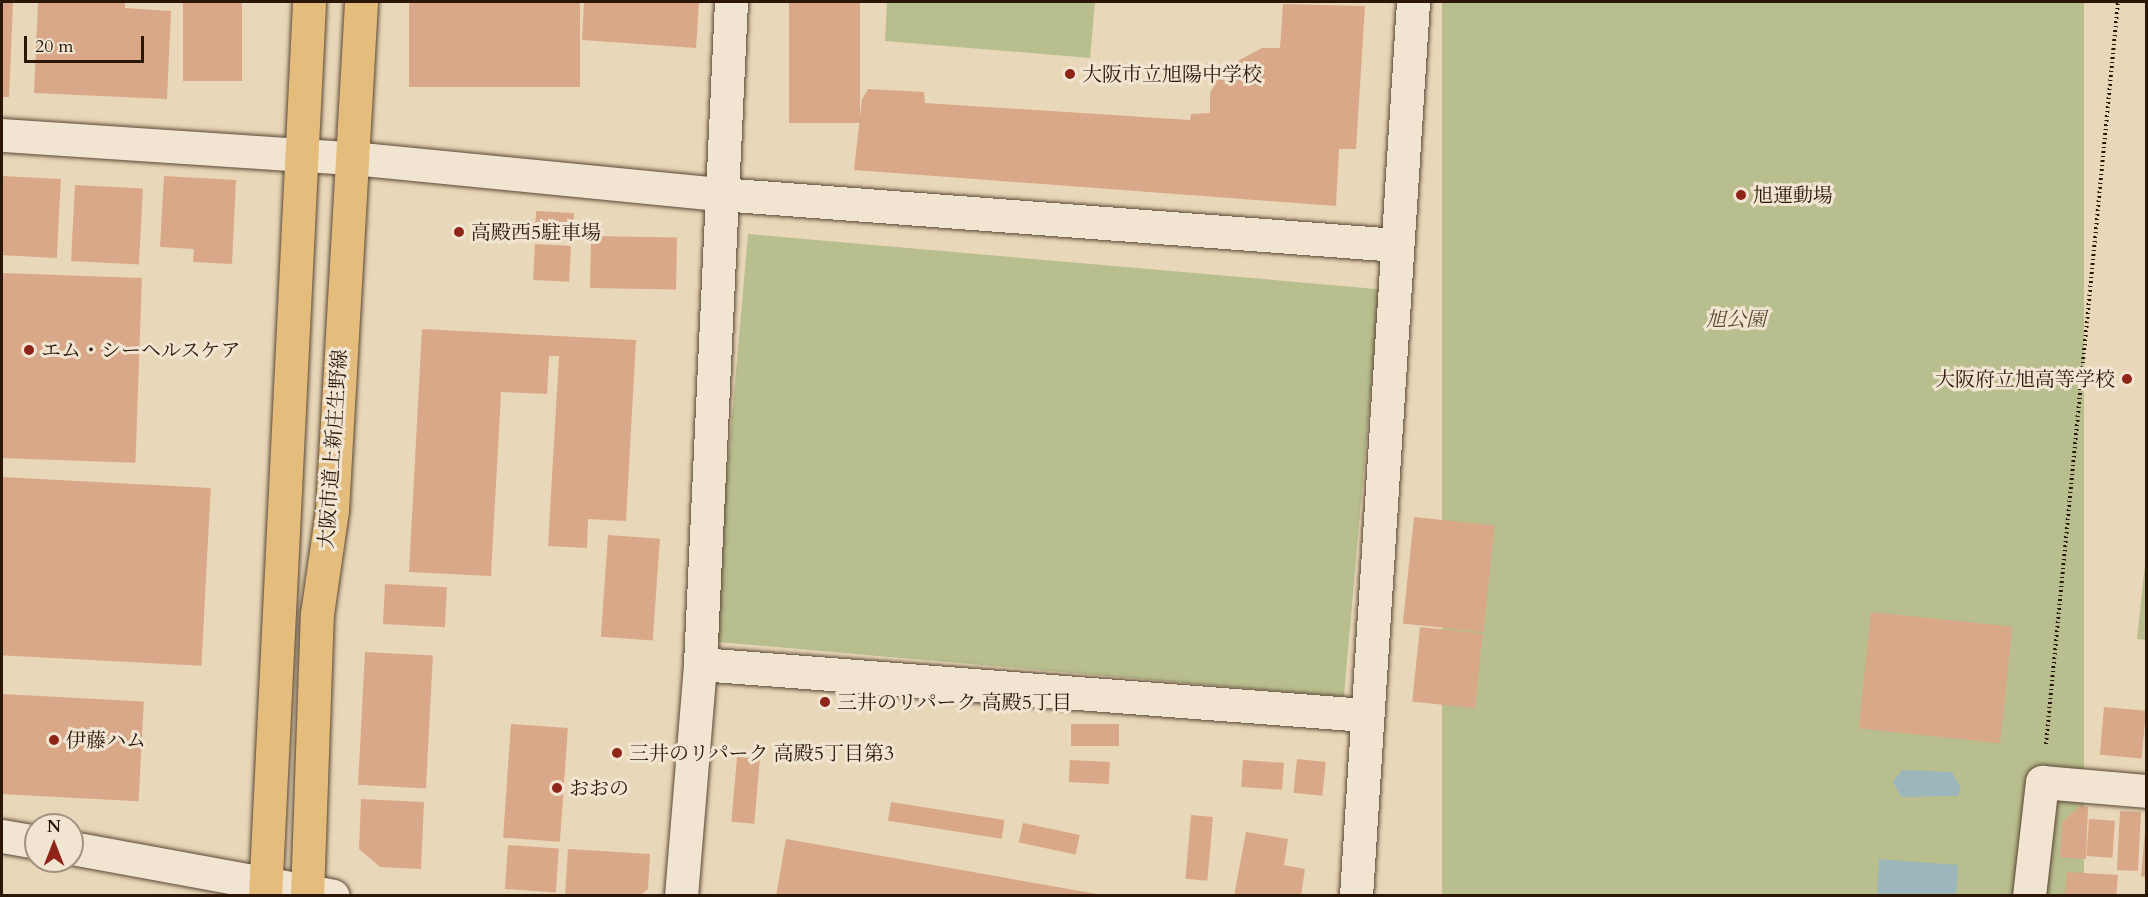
<!DOCTYPE html>
<meta charset="utf-8">
<style>
body{margin:0}
#map{position:relative;width:2148px;height:897px;overflow:hidden;background:#e9d7b9;font-family:Cardo,"Noto Serif JP",serif}
div>[style]{position:absolute}
[style*='--x']{left:calc(var(--x)*1px);top:calc(var(--y)*1px);width:calc(var(--w)*1px);rotate:calc(var(--a)*1deg)}
.green>*{inset:0;background:#b9be8e;transform-origin:0 0}
.water>*{inset:0;background:#9db6bb}
.building>*{inset:0;background:#d9a888;transform-origin:0 0}
.path>*{height:4px;margin-top:-2px;transform-origin:0;background:repeating-linear-gradient(90deg,#2c1707 0 1.5px,transparent 0 4.5px)}
.roads{filter:drop-shadow(0 0 2px #5b4734) drop-shadow(0 0 2px #5b4734)}
.street>*{height:33px;margin:-16.5px;padding:0 16.5px;transform-origin:16.5px;border-radius:16.5px;background:#f1e5d2}
.secondary>*{height:33px;margin:-16.5px;padding:0 16.5px;transform-origin:16.5px;border-radius:16.5px;background:#f1e5d2}
.primary>*{height:33px;margin:-16.5px;padding:0 16.5px;transform-origin:16.5px;border-radius:16.5px;background:#e4bc7c}
.dots>*{width:16px;height:16px;translate:-50% -50%;box-sizing:border-box;border:3px solid #f1e5d2;border-radius:50%}
span{translate:-50% -50%;white-space:nowrap;text-align:center;line-height:1.15;-webkit-text-stroke:6px #f1e5d2;paint-order:stroke}
.poi-label{font-size:20px;color:#2c1707}
.left{translate:0 -50%;text-align:left}
.right{translate:-100% -50%;text-align:right}
.park-label{font-size:20px;color:#564930;font-style:italic}
.street-label{font-size:20px;color:#2c1707}
.frame{position:absolute;inset:0;border:3px solid #2c1707;pointer-events:none}
.north{position:absolute;left:24px;top:813px;width:60px;height:60px;box-sizing:border-box;background:#f1e5d2;border:2px solid #a29381;border-radius:50%;rotate:0deg;font-size:16px;font-weight:700;line-height:24px;text-align:center;color:#2c1707}
.north::after{content:'';display:block;margin:auto;width:21px;height:27px;background:#8f2418;clip-path:polygon(50% 0,100% 100%,50% 72%,0 100%)}
.scale{position:absolute;left:24px;top:36px;width:120px;height:27px;box-sizing:border-box;border:3px solid #2c1707;border-top:0;padding-left:8px;font-size:18px;line-height:21px;white-space:nowrap;color:#2c1707;-webkit-text-stroke:4px #f1e5d2;paint-order:stroke}
</style>
<div id="map">
<div class="green">
<div style="clip-path:polygon(887px 2px,1095px 2px,1090px 58px,885px 41px)"></div>
<div style="left:1442px;top:2px;width:642px;height:896px"></div>
<div style="left:748px;top:234px;width:634px;height:409px;rotate:5deg"></div>
<div style="clip-path:polygon(2146px 555px,2146px 640px,2137px 639px)"></div>
</div>
<div class="water">
<div style="clip-path:polygon(1902px 770px,1952px 772px,1961px 788px,1958px 796px,1901px 797px,1893px 782px)"></div>
<div style="clip-path:polygon(1879px 859px,1958px 865px,1956px 895px,1877px 895px)"></div>
</div>
<div class="building">
<div style="clip-path:polygon(2px 2px,13px 2px,9px 97px,2px 97px)"></div>
<div style="clip-path:polygon(38px 2px,125px 2px,125px 8px,171px 11px,167px 99px,34px 93px)"></div>
<div style="left:183px;top:2px;width:59px;height:79px"></div>
<div style="left:409px;top:2px;width:171px;height:85px"></div>
<div style="clip-path:polygon(584px 2px,699px 2px,696px 48px,582px 40px)"></div>
<div style="left:789px;top:2px;width:71px;height:121px"></div>
<div style="clip-path:polygon(1283px 4px,1365px 6px,1356px 149px,1339px 149px,1336px 206px,854px 170px,862px 99px,868px 89px,924px 92px,925px 103px,1190px 120px,1191px 114px,1210px 113px,1210px 93px,1223px 69px,1262px 48px,1280px 48px)"></div>
<div style="left:2px;top:176px;width:59px;height:79px;rotate:3deg"></div>
<div style="clip-path:polygon(164px 176px,236px 180px,232px 264px,193px 262px,194px 249px,160px 247px)"></div>
<div style="left:75px;top:185px;width:68px;height:76px;rotate:3deg"></div>
<div style="left:536px;top:211px;width:38px;height:25px;rotate:3deg"></div>
<div style="left:591px;top:236px;width:86px;height:52px;rotate:1deg"></div>
<div style="left:535px;top:244px;width:36px;height:36px;rotate:3deg"></div>
<div style="left:2px;top:273px;width:140px;height:185px;rotate:2deg"></div>
<div style="clip-path:polygon(422px 329px,636px 340px,626px 521px,588px 519px,587px 548px,548px 546px,559px 356px,549px 356px,547px 394px,501px 392px,491px 576px,409px 572px)"></div>
<div style="left:2px;top:477px;width:209px;height:178px;rotate:3deg"></div>
<div style="left:1414px;top:517px;width:81px;height:107px;rotate:6deg"></div>
<div style="left:608px;top:535px;width:52px;height:102px;rotate:4deg"></div>
<div style="left:385px;top:584px;width:62px;height:40px;rotate:3deg"></div>
<div style="left:1871px;top:612px;width:142px;height:117px;rotate:6deg"></div>
<div style="left:1420px;top:627px;width:63px;height:75px;rotate:6deg"></div>
<div style="left:365px;top:652px;width:68px;height:133px;rotate:3deg"></div>
<div style="left:2px;top:694px;width:142px;height:100px;rotate:3deg"></div>
<div style="left:2104px;top:707px;width:42px;height:48px;rotate:5deg"></div>
<div style="left:511px;top:724px;width:57px;height:114px;rotate:4deg"></div>
<div style="left:1071px;top:724px;width:48px;height:22px"></div>
<div style="left:737px;top:757px;width:23px;height:65px;rotate:5deg"></div>
<div style="left:1297px;top:759px;width:29px;height:34px;rotate:6deg"></div>
<div style="left:1070px;top:760px;width:40px;height:22px;rotate:3deg"></div>
<div style="left:1243px;top:760px;width:41px;height:27px;rotate:4deg"></div>
<div style="clip-path:polygon(361px 799px,424px 802px,421px 869px,380px 867px,359px 849px)"></div>
<div style="left:891px;top:802px;width:115px;height:19px;rotate:9deg"></div>
<div style="clip-path:polygon(2080px 806px,2088px 807px,2086px 859px,2060px 857px,2062px 823px)"></div>
<div style="left:2120px;top:811px;width:21px;height:59px;rotate:3deg"></div>
<div style="left:1191px;top:815px;width:22px;height:64px;rotate:5deg"></div>
<div style="left:2089px;top:819px;width:26px;height:37px;rotate:4deg"></div>
<div style="left:1023px;top:823px;width:58px;height:20px;rotate:12deg"></div>
<div style="clip-path:polygon(1246px 832px,1288px 839px,1284px 865px,1305px 869px,1301px 896px,1234px 896px)"></div>
<div style="clip-path:polygon(2145px 832px,2146px 832px,2146px 877px,2141px 876px)"></div>
<div style="clip-path:polygon(786px 839px,1097px 894px,1096px 896px,776px 896px)"></div>
<div style="left:508px;top:845px;width:51px;height:44px;rotate:4deg"></div>
<div style="clip-path:polygon(568px 849px,650px 854px,648px 889px,639px 896px,565px 896px)"></div>
<div style="clip-path:polygon(2067px 872px,2118px 875px,2116px 896px,2065px 896px)"></div>
</div>
<div class="path">
<div style="--x:2046;--y:744;--w:745;--a:-84.46"></div>
</div>
<div class="roads">
<div class="street">
<div style="--x:2;--y:135;--w:351;--a:3.8"></div>
<div style="--x:352;--y:158;--w:370;--a:5.6"></div>
<div style="--x:720;--y:194;--w:678;--a:4.31"></div>
<div style="--x:700;--y:664;--w:667;--a:4.39"></div>
<div style="--x:681;--y:896;--w:233;--a:-85.3"></div>
<div style="--x:700;--y:664;--w:663;--a:-87.32"></div>
<div style="--x:1356;--y:896;--w:896;--a:-86.35"></div>
<div style="--x:2029;--y:896;--w:115;--a:-83.5"></div>
<div style="--x:2042;--y:782;--w:104;--a:4.9"></div>
</div>
<div class="secondary">
<div style="--x:2;--y:836;--w:35;--a:10"></div>
<div style="--x:72;--y:848;--w:265;--a:10.4"></div>
</div>
<div class="primary">
<div style="--x:265;--y:896;--w:895;--a:-87.18"></div>
<div style="--x:307;--y:896;--w:282;--a:-88"></div>
<div style="--x:317;--y:614;--w:105;--a:-81.8"></div>
<div style="--x:332;--y:510;--w:509;--a:-86.73"></div>
</div>
</div>
<div class="dots">
<div style="left:1070px;top:74px;background:#8f2418"></div>
<div style="left:1741px;top:195px;background:#8f2418"></div>
<div style="left:459px;top:232px;background:#8f2418"></div>
<div style="left:29px;top:350px;background:#8f2418"></div>
<div style="left:2127px;top:379px;background:#8f2418"></div>
<div style="left:825px;top:702px;background:#8f2418"></div>
<div style="left:54px;top:740px;background:#8f2418"></div>
<div style="left:617px;top:753px;background:#8f2418"></div>
<div style="left:557px;top:788px;background:#8f2418"></div>
</div>
<div class="poi-label">
<span class="left" style="left:1082px;top:74px">大阪市立旭陽中学校</span>
<span class="left" style="left:1753px;top:195px">旭運動場</span>
<span class="left" style="left:471px;top:232px">高殿西5駐車場</span>
<span class="left" style="left:41px;top:350px">エム・シーヘルスケア</span>
<span class="right" style="left:2115px;top:379px">大阪府立旭高等学校</span>
<span class="left" style="left:837px;top:702px">三井のリパーク 高殿5丁目</span>
<span class="left" style="left:66px;top:740px">伊藤ハム</span>
<span class="left" style="left:629px;top:753px">三井のリパーク 高殿5丁目第3</span>
<span class="left" style="left:569px;top:788px">おおの</span>
</div>
<div class="park-label">
<span style="left:1736px;top:319px">旭公園</span>
</div>
<div class="street-label">
<span style="left:333px;top:449px;rotate:-86deg">大阪市道上新庄生野線</span>
</div>
<div class="frame"></div>
<div class="north">N</div>
<div class="scale">20 m</div>
</div>
